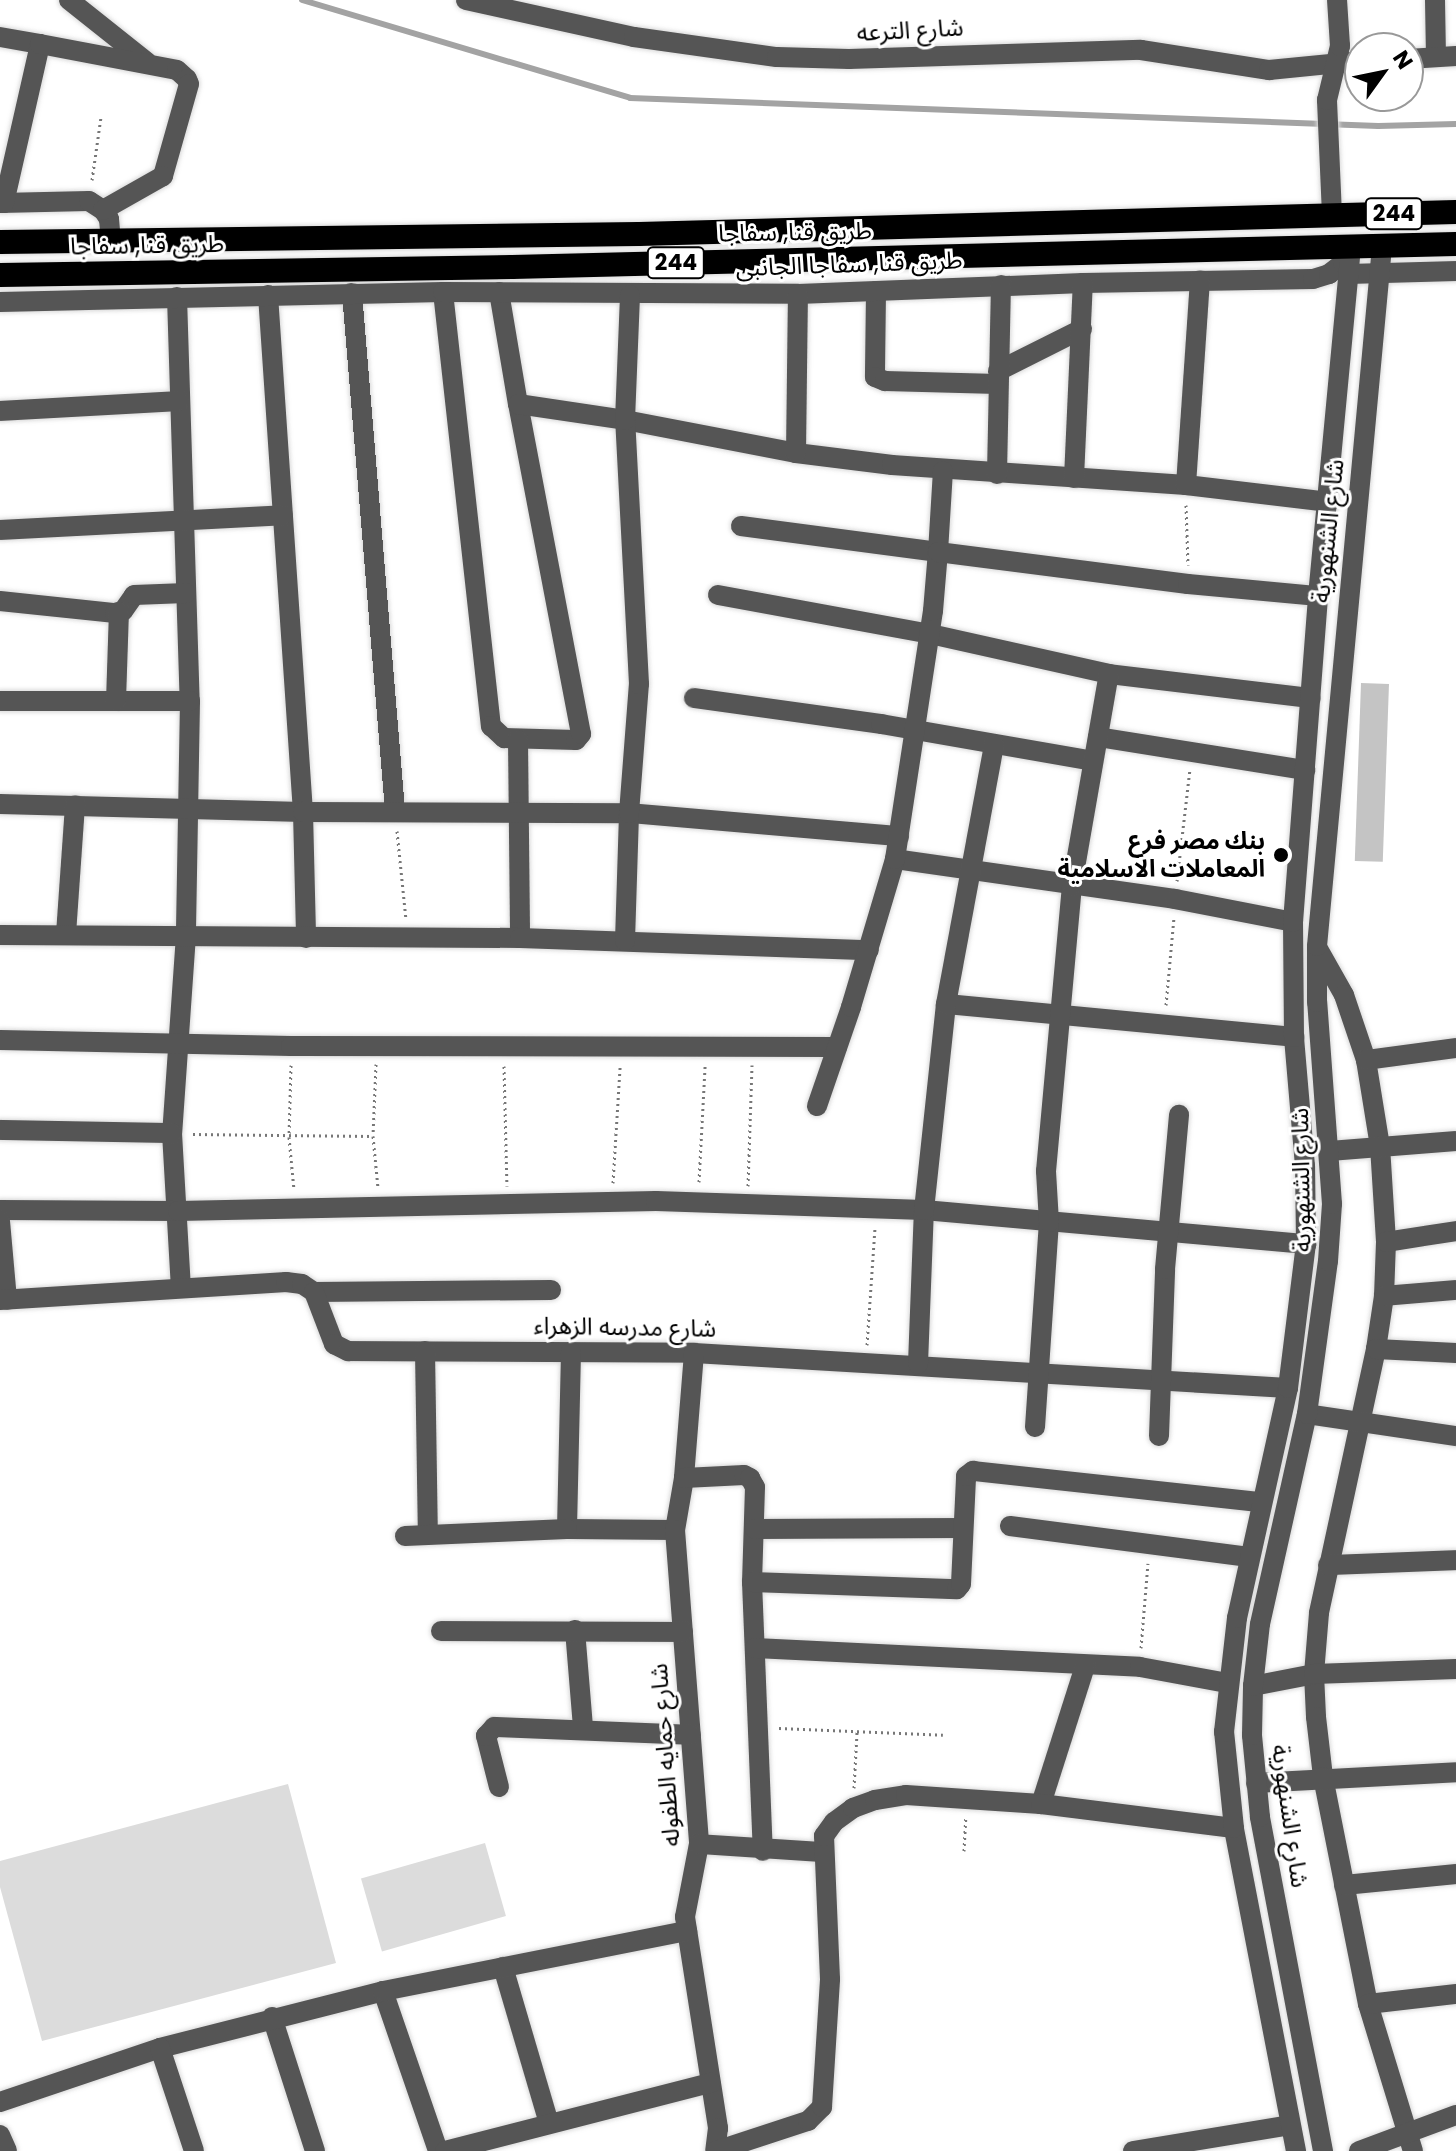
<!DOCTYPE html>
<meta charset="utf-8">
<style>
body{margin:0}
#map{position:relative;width:1456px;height:2151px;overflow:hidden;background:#fff;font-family:Poppins,"Noto Sans Arabic",sans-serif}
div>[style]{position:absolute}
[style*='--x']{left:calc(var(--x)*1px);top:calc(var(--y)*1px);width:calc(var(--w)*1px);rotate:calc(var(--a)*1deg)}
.green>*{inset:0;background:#dcdcdc;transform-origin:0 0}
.stream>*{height:6px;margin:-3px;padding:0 3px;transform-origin:3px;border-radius:3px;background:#a3a3a3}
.building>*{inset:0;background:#c4c4c4;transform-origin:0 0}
.path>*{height:3px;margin-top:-1.5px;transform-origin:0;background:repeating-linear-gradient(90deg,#777 0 2px,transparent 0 6px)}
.roads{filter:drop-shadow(0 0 2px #dbdbdb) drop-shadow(0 0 2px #dbdbdb)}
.minor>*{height:20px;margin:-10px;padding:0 10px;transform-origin:10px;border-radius:10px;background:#555}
.highway>*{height:24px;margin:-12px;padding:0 12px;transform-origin:12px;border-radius:12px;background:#000}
.dots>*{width:22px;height:22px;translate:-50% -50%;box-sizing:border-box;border:4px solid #fff;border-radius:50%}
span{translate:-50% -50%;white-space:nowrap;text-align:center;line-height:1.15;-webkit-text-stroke:6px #fff;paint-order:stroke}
.shield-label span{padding:2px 6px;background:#fff;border:2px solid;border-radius:6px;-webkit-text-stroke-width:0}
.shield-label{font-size:22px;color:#000;font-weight:700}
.street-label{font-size:24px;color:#000}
.poi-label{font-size:24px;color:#000;font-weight:700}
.right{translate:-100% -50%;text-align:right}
.north{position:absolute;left:1344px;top:32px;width:80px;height:80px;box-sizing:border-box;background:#fff;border:2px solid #999;border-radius:50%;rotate:57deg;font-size:22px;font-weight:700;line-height:32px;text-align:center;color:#000}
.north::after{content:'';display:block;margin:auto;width:28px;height:36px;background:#000;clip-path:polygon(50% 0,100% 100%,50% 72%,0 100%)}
</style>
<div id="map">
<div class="green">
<div style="clip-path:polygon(288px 1784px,336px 1963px,42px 2041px,0 1887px,0 1861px)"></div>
<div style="left:485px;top:1843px;width:76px;height:129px;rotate:74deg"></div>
</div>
<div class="stream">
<div style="--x:302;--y:0;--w:342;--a:16.6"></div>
<div style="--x:630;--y:98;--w:749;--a:2.14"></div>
<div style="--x:1378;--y:126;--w:78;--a:-1.5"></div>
</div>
<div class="building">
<div style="left:1361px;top:683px;width:28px;height:178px;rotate:2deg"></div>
</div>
<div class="path">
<div style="--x:92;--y:180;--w:64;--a:-81.9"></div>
<div style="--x:1186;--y:505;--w:60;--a:88.1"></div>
<div style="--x:397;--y:831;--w:88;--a:84.2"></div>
<div style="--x:1177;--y:881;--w:113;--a:-83.4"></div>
<div style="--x:1166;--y:1005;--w:88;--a:-84.8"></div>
<div style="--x:376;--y:1064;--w:72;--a:92.4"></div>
<div style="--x:373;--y:1136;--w:52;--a:84.5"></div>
<div style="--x:291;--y:1065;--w:72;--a:91.6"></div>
<div style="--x:289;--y:1137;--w:53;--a:84.6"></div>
<div style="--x:504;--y:1066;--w:120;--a:88.6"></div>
<div style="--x:193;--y:1134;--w:180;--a:0.6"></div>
<div style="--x:699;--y:1182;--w:116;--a:-87"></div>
<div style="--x:613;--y:1183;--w:116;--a:-86.5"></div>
<div style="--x:748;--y:1186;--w:121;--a:-88.1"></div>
<div style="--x:867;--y:1345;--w:116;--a:-86.1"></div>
<div style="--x:1141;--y:1648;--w:85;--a:-85.3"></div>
<div style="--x:779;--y:1728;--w:164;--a:2.4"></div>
<div style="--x:854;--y:1788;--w:56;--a:-86.9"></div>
<div style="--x:964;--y:1851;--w:34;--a:-87"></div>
</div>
<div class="roads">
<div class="minor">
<div style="--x:69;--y:0;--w:100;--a:38.5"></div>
<div style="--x:466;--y:0;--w:172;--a:12.4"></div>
<div style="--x:634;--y:37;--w:144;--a:8"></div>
<div style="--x:777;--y:57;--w:72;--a:1.6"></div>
<div style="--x:849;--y:59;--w:292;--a:-1.8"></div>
<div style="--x:1141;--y:50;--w:130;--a:8.9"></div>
<div style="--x:1269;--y:70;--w:91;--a:-5.6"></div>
<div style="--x:1435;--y:0;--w:57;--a:89"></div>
<div style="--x:0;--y:37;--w:41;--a:9.9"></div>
<div style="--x:1408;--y:59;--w:48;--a:-3.6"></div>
<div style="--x:0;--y:203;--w:89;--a:-1.3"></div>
<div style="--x:89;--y:201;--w:17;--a:33"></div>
<div style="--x:103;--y:210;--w:11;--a:56"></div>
<div style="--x:109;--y:219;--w:22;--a:85"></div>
<div style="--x:4;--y:203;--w:163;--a:-77.2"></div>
<div style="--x:40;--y:44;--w:139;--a:10.7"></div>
<div style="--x:177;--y:70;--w:13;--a:42"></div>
<div style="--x:187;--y:79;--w:5;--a:68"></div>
<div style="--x:189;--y:84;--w:96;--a:105.8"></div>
<div style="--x:163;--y:176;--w:69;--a:150.5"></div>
<div style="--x:1332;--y:215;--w:115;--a:-92.5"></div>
<div style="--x:1327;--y:100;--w:56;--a:-76.5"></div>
<div style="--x:1340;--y:46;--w:46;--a:-93.7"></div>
<div style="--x:1349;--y:274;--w:107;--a:-1.6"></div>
<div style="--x:876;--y:291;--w:86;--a:90.7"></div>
<div style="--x:875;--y:377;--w:11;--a:22"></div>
<div style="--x:885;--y:381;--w:113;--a:1.5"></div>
<div style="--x:443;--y:292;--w:437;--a:83.7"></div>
<div style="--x:491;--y:726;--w:18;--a:43"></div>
<div style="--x:504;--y:738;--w:72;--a:1.6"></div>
<div style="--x:576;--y:740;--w:8;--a:-50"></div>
<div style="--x:581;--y:734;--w:336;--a:-100.8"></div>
<div style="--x:499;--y:292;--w:114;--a:80.4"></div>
<div style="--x:518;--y:404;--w:108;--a:8.5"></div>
<div style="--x:625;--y:420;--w:174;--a:10.9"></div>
<div style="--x:796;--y:453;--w:97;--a:7.1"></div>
<div style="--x:892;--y:465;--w:295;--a:3.9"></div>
<div style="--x:1186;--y:485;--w:144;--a:6.8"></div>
<div style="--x:352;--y:293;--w:520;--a:85.25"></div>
<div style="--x:268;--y:295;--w:518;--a:86.13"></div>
<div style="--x:303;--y:812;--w:126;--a:88.6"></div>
<div style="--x:177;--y:297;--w:404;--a:88.2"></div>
<div style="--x:190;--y:701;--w:234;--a:91"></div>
<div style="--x:186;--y:935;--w:198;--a:94"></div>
<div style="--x:172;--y:1133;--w:154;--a:86.7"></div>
<div style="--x:0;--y:302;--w:443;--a:-1.3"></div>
<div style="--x:443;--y:292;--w:355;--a:0.3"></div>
<div style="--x:798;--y:294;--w:285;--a:-2.2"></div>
<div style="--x:1083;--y:283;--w:230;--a:-1"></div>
<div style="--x:1313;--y:279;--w:17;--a:-17"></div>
<div style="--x:1329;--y:274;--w:18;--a:-38"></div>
<div style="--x:1343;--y:263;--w:16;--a:-60"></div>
<div style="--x:998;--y:371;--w:94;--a:-26.6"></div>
<div style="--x:0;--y:411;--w:179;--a:-3.2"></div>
<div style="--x:796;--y:453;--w:159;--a:-89.3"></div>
<div style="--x:997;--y:474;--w:189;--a:-88.8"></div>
<div style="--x:1074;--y:478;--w:195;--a:-87.4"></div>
<div style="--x:1186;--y:485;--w:205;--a:-86.1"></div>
<div style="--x:741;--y:526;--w:199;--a:7.5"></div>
<div style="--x:938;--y:552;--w:81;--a:-86.5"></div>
<div style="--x:0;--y:530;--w:283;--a:-3"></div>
<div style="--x:718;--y:595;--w:216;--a:10.4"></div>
<div style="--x:930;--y:634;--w:183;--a:12.6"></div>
<div style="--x:1109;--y:674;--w:203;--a:6.8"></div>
<div style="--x:0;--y:601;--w:116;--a:6"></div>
<div style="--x:115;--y:613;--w:8;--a:-14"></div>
<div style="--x:123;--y:611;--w:19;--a:-55"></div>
<div style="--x:134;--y:595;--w:52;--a:-2.2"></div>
<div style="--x:694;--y:698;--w:189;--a:7.9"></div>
<div style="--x:881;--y:724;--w:215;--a:9.9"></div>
<div style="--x:0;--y:701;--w:190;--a:0"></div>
<div style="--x:116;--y:701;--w:89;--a:-88.1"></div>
<div style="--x:1098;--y:737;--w:210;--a:9.1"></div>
<div style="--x:518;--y:740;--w:198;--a:89.4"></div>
<div style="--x:0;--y:804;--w:303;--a:1.5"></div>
<div style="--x:303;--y:812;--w:326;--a:0.2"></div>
<div style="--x:629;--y:813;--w:271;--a:4.9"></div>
<div style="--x:895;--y:859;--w:283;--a:8.1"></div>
<div style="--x:1175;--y:899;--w:120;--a:11"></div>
<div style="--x:66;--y:934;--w:129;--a:-86"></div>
<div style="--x:0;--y:935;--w:520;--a:0.33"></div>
<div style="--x:520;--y:938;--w:349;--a:2"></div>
<div style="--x:625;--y:941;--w:128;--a:-88.2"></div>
<div style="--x:629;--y:813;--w:129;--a:-85.6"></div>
<div style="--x:639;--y:684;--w:264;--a:-93"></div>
<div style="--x:625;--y:420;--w:125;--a:-87.7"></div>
<div style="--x:1318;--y:949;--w:53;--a:60.5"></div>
<div style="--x:1344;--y:995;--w:69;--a:71.3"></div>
<div style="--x:1366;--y:1060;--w:87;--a:80.8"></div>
<div style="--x:1380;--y:1146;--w:96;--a:86.4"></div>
<div style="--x:1386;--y:1242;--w:54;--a:92.1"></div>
<div style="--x:1384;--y:1296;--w:54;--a:98.6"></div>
<div style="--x:1376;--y:1349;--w:270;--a:102.2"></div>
<div style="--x:1319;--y:1613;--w:61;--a:94.7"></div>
<div style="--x:1314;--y:1674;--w:43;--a:87.3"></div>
<div style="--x:1316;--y:1717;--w:60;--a:83.3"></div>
<div style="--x:1323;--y:1777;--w:231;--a:78.8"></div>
<div style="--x:1368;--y:2004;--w:154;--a:73"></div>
<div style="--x:946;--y:1004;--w:350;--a:5.4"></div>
<div style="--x:0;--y:1040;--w:291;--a:1.2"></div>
<div style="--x:291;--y:1046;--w:546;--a:0.1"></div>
<div style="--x:1366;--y:1060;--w:91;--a:-7.6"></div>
<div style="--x:817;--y:1106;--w:105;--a:-71"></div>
<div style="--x:851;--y:1007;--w:154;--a:-73.4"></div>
<div style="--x:895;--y:859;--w:251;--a:-81.3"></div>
<div style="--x:933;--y:611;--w:59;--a:-85.2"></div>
<div style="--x:938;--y:552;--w:252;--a:7.3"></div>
<div style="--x:1188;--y:584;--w:131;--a:5.3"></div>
<div style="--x:0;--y:1130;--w:172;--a:1"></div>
<div style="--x:1330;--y:1151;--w:126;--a:-4.5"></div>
<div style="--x:0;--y:1210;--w:178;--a:0.3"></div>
<div style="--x:178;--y:1211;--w:478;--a:-1.2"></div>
<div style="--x:656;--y:1201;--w:268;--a:1.9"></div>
<div style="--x:924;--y:1210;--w:384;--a:5.1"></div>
<div style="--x:0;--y:1221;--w:79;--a:84.9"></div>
<div style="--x:1386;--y:1242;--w:71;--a:-8.9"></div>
<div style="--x:314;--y:1292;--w:237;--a:-0.5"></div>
<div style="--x:1384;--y:1296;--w:72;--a:-4.8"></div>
<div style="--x:0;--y:1300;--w:287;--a:-3.6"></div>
<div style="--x:286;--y:1282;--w:16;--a:7"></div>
<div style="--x:302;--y:1284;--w:14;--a:34"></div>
<div style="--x:314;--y:1292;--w:56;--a:69"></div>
<div style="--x:334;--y:1344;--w:16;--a:27"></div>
<div style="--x:348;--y:1351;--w:346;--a:0.3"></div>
<div style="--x:694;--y:1353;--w:595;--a:3.37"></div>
<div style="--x:1376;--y:1349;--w:80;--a:2.9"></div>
<div style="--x:425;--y:1351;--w:183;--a:89.1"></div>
<div style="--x:571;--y:1352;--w:177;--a:91.3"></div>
<div style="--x:567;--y:1529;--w:108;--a:0.5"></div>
<div style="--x:694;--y:1353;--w:125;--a:94.6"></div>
<div style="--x:684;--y:1478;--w:53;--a:99.8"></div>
<div style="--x:675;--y:1530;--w:315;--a:85.6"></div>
<div style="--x:699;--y:1844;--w:74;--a:100.9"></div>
<div style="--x:685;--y:1917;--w:214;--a:81.1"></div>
<div style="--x:718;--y:2128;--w:23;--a:97"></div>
<div style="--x:918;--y:1364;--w:154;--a:-87.8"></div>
<div style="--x:924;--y:1210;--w:207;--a:-83.9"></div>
<div style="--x:946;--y:1004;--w:264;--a:-79.5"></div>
<div style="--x:1307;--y:1414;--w:151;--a:8.4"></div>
<div style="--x:1035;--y:1427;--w:205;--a:-86.1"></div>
<div style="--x:1049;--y:1222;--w:51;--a:-93.4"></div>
<div style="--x:1046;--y:1171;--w:287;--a:-84.8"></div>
<div style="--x:1072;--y:885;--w:214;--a:-80.1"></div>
<div style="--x:1159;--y:1436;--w:167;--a:-87.9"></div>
<div style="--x:1165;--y:1269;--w:155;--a:-84.8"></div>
<div style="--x:684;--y:1478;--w:60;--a:-2.9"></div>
<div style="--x:744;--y:1475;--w:7;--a:27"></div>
<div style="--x:750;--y:1478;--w:10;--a:61"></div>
<div style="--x:755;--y:1487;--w:95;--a:91.8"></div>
<div style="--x:752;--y:1582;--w:269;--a:87.7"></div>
<div style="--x:1010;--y:1526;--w:241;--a:7.4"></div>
<div style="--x:755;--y:1529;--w:207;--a:-0.3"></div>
<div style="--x:405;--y:1536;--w:162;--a:-2.5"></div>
<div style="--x:1328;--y:1565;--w:128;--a:-2.2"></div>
<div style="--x:752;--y:1582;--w:205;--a:2"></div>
<div style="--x:957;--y:1589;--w:6;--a:-51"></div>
<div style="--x:961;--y:1584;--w:108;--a:-87.3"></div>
<div style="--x:966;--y:1476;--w:9;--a:-36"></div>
<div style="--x:973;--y:1471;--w:289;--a:6.2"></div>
<div style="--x:575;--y:1630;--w:98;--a:85.3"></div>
<div style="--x:441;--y:1631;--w:242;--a:0.2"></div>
<div style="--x:755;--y:1648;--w:385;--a:2.8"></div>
<div style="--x:1140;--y:1667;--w:88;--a:10.4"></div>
<div style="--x:1253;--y:1686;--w:62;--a:-11.1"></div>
<div style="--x:1314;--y:1674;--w:142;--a:-2"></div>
<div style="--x:1256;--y:1783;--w:200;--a:-3.1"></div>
<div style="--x:499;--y:1787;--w:53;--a:-104.3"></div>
<div style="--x:486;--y:1736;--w:12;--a:-48"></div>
<div style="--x:494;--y:1727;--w:197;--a:2.3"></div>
<div style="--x:1041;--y:1804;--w:145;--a:-72.3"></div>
<div style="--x:699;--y:1844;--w:124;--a:3.7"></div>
<div style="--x:1344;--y:1885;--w:113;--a:-5.6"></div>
<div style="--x:503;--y:1967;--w:163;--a:73.6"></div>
<div style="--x:383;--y:1991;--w:169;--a:71"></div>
<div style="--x:1368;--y:2004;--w:89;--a:-6.5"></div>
<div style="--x:272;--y:2017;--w:141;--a:72.2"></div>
<div style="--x:160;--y:2048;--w:230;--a:-14.3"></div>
<div style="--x:383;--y:1991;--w:310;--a:-11.2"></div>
<div style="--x:0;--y:2102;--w:169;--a:-18.6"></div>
<div style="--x:160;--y:2048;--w:108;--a:71.7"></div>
<div style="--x:0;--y:2135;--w:17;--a:66"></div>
<div style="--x:445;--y:2151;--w:274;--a:-14.4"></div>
<div style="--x:716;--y:2151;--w:97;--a:-18.1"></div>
<div style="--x:808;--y:2121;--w:20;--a:-45"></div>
<div style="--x:822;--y:2107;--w:128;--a:-86.4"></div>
<div style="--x:830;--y:1979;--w:143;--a:-92.4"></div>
<div style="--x:824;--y:1836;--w:17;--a:-54"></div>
<div style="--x:834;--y:1822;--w:24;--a:-36"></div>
<div style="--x:853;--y:1808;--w:23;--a:-20"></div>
<div style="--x:875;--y:1800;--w:31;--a:-9"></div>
<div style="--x:906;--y:1795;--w:135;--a:3.8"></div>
<div style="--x:1041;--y:1804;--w:194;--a:7.1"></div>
<div style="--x:1133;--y:2151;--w:159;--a:-9.4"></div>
<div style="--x:1296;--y:2151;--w:329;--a:-100.9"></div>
<div style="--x:1234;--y:1828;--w:97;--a:-95.9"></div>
<div style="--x:1224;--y:1732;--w:115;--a:-83.5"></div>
<div style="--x:1237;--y:1618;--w:236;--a:-77.5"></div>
<div style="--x:1288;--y:1388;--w:145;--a:-82.9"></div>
<div style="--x:1306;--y:1244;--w:78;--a:-90.7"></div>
<div style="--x:1305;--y:1166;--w:129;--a:-94.9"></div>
<div style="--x:1294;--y:1037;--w:115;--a:-90.5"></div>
<div style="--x:1293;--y:922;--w:327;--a:-85.6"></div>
<div style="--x:1318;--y:596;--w:350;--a:-84.6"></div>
<div style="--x:1323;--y:2151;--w:340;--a:-100.7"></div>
<div style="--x:1260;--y:1817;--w:82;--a:-95.6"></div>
<div style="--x:1252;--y:1735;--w:49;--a:-88.8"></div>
<div style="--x:1253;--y:1686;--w:62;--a:-83.6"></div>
<div style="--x:1260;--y:1624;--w:215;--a:-77.4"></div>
<div style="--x:1307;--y:1414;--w:154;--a:-82.2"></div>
<div style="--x:1328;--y:1261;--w:57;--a:-86"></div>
<div style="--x:1332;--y:1204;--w:203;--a:-94.2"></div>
<div style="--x:1317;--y:1002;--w:56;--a:-90"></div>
<div style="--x:1317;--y:946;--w:703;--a:-84.69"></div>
<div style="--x:1359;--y:2151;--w:103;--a:-20.4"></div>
</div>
<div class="highway">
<div style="--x:0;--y:242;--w:639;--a:-0.72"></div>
<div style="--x:639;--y:234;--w:817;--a:-1.54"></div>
<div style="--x:0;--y:275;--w:512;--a:-0.9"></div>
<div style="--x:512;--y:267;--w:944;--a:-1.4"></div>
</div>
</div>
<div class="dots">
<div style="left:1281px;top:855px;background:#000"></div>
</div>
<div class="shield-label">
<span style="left:1394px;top:214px">244</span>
<span style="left:676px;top:263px">244</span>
</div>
<div class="street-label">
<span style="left:910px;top:30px;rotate:-3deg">شارع الترعه</span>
<span style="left:795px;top:232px;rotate:-1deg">طريق قنا, سفاجا</span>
<span style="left:147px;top:245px;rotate:-1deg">طريق قنا, سفاجا</span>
<span style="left:849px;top:264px;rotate:-2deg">طريق قنا, سفاجا الجانبى</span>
<span style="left:1328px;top:531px;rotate:-84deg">شارع الشنهورية</span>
<span style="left:1301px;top:1180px;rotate:-91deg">شارع الشنهورية</span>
<span style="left:625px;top:1327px;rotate:1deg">شارع مدرسه الزهراء</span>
<span style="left:665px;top:1755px;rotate:-94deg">شارع حمايه الطفوله</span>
<span style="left:1290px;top:1816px;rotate:82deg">شارع الشنهورية</span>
</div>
<div class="poi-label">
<span class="right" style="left:1265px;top:855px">بنك مصر فرع<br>المعاملات الاسلامية</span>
</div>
<div class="north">N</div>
</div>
